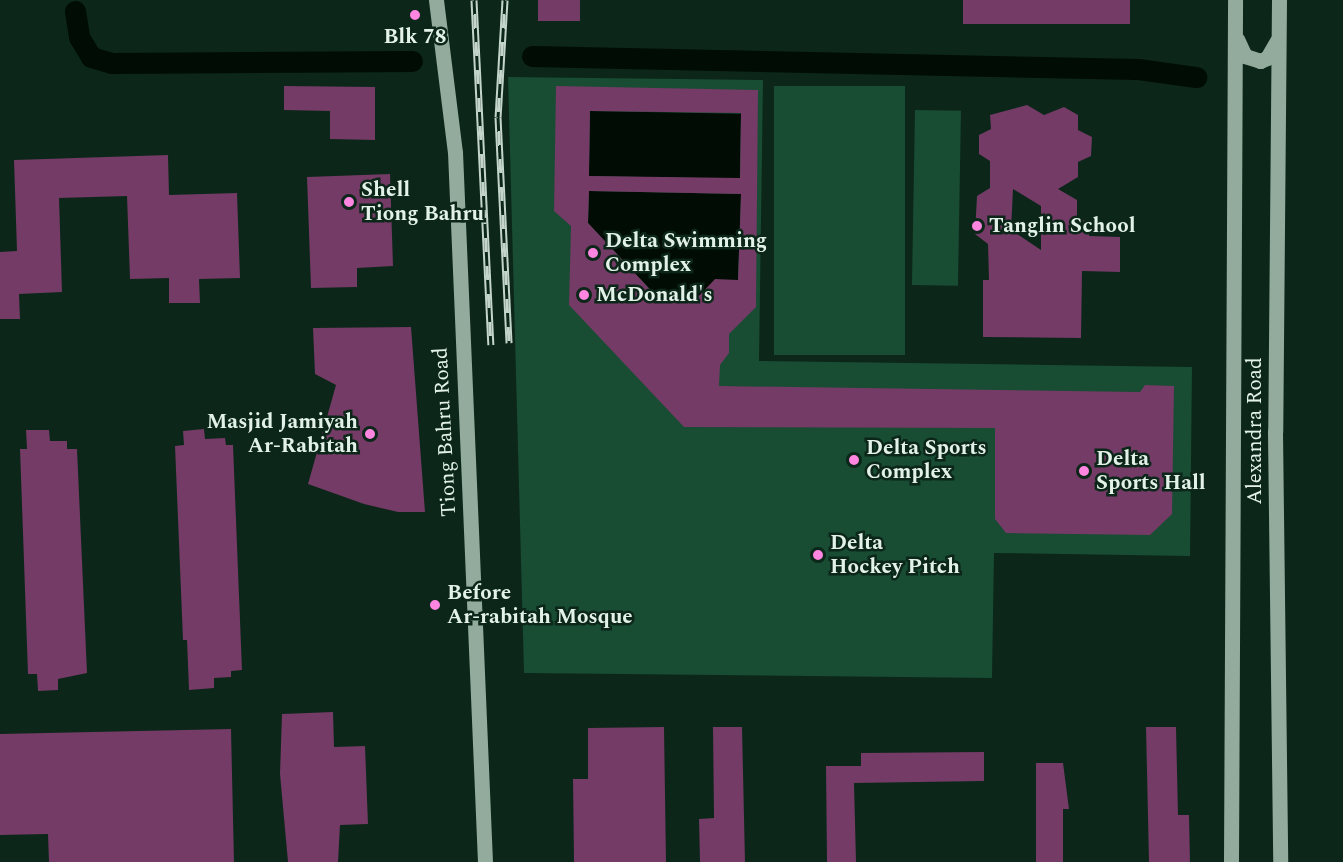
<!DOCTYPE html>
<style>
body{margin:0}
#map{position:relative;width:1343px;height:862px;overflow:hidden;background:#0c2619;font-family:Spectral,serif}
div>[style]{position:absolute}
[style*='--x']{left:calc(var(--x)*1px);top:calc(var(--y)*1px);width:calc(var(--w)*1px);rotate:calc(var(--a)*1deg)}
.green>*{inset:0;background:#184c33;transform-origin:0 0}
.water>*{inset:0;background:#000c04;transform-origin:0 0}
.canal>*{height:21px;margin:-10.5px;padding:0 10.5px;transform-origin:10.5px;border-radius:10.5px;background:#000c04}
.building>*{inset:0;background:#733b65;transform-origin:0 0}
.major>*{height:15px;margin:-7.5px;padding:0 7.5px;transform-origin:7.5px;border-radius:7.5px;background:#92ab9c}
.rail>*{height:7px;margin-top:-3.5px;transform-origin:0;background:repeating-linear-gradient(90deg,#0c2619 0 14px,#c4d5cb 0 28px);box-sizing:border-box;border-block:2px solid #c4d5cb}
.dots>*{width:16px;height:16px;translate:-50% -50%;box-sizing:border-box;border:3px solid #0c2619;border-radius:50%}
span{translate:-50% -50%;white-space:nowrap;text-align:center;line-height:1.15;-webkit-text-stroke:5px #0c2619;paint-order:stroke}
.poi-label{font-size:21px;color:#e3f2e9;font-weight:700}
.left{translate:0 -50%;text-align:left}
.right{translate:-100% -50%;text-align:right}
.street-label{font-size:21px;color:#e3f2e9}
</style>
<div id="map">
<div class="green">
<div style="clip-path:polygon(508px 77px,763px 80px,759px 361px,1192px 367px,1190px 556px,994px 553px,992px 678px,524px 673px)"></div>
<div style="left:774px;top:86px;width:131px;height:269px"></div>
<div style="left:915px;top:110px;width:46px;height:175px;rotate:1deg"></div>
</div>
<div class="water">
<div style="left:590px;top:111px;width:151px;height:65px;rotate:1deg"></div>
<div style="clip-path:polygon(589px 191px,741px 194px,738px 280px,715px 280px,696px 299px,658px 298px,588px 223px)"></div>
</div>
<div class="canal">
<div style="--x:75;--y:11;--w:26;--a:81"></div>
<div style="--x:79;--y:37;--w:23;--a:59"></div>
<div style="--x:91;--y:57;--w:22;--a:16"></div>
<div style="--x:112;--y:63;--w:300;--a:-0.4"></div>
<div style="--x:532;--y:56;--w:606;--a:1.23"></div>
<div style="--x:1138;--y:69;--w:59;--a:7.9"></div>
</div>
<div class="building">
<div style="left:538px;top:0;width:42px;height:21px"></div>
<div style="left:963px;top:0;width:167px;height:24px"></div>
<div style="clip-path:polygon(284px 86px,375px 87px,375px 140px,330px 139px,330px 111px,284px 110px)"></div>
<div style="clip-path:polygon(evenodd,556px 86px,758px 90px,756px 307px,729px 334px,729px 353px,720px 365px,719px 386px,1140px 392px,1145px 385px,1174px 386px,1172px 514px,1150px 535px,1006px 533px,995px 519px,995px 428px,684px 427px,569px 305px,571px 226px,554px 211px,556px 86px,590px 111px,741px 113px,740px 178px,589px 176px,590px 111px,556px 86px,589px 191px,741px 194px,738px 280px,715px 279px,696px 299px,658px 298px,588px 223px,589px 191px)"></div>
<div style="clip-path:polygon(evenodd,1027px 105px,1044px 115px,1064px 107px,1078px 115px,1078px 130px,1092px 137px,1091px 156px,1078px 162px,1078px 177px,1058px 189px,1077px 200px,1077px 216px,1089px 224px,1089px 236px,1120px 237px,1120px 272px,1082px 271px,1081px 338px,983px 337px,983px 280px,989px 280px,988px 244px,975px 234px,977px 196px,990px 188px,990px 161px,979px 154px,979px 135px,991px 129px,990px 115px,1027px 105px,1013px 189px,1041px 206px,1041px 250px,1011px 230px,1013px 189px)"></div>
<div style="clip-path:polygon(168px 155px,169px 195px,237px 193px,240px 278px,199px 279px,200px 303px,169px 303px,169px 278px,130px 279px,127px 196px,59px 198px,62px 292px,19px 294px,20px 319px,0 319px,0 252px,17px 251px,14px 160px)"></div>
<div style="clip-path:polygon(390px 174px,393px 266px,357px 268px,357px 287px,311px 288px,307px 177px)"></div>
<div style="clip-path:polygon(411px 327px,425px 512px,398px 512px,364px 504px,308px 484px,336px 385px,315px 374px,313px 328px)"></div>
<div style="clip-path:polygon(204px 429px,205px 439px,225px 438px,226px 445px,233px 445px,242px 670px,231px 671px,231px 677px,214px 678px,214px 688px,189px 690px,187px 640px,183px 640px,175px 446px,184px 445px,183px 431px)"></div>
<div style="clip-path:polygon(26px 430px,49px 430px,50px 441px,67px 441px,67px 449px,77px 449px,87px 673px,58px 679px,58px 690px,38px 691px,37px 674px,28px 674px,20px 449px,27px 449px)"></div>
<div style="clip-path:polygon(333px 712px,334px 747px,365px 746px,368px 824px,340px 825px,338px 862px,288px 862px,280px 774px,282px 714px)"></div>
<div style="clip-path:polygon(664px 727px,666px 862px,574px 862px,573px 779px,588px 779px,588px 728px)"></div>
<div style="clip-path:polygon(713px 727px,742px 727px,745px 862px,700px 862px,699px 819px,714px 818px)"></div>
<div style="clip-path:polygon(1146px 727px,1176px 727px,1178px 815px,1189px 815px,1190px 862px,1149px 862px)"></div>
<div style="clip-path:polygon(231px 729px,234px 862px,49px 862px,48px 834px,0 835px,0 734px)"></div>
<div style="clip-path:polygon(984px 752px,984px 781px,854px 783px,856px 862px,827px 862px,826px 766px,861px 766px,861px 753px)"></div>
<div style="clip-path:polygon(1036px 763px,1063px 763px,1069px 809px,1063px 809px,1063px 862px,1036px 862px)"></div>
</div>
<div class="major">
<div style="--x:436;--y:0;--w:153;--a:82.9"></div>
<div style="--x:455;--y:152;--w:711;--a:87.58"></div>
<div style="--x:1279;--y:0;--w:432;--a:90.5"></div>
<div style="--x:1275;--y:432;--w:430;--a:89.3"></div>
<div style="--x:1237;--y:39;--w:19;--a:65"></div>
<div style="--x:1245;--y:56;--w:16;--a:18"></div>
<div style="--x:1260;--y:61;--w:8;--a:-23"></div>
<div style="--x:1267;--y:58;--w:20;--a:-60"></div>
<div style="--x:1231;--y:862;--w:862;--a:-89.73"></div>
</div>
<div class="rail">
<div style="--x:474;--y:0;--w:345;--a:87.2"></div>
<div style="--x:505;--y:0;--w:117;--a:93.4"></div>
<div style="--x:498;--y:117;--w:226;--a:87.2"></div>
</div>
<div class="dots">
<div style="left:415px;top:15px;background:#fe86e0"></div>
<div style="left:349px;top:202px;background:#fe86e0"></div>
<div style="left:977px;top:226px;background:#fe86e0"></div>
<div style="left:593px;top:253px;background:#fe86e0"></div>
<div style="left:584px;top:295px;background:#fe86e0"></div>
<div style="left:370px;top:434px;background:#fe86e0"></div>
<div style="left:854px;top:460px;background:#fe86e0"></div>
<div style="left:1084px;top:471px;background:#fe86e0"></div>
<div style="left:818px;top:555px;background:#fe86e0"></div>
<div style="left:435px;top:605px;background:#fe86e0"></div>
</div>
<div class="poi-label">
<span style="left:415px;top:37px">Blk 78</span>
<span class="left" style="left:361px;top:202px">Shell<br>Tiong Bahru</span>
<span class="left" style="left:989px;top:226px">Tanglin School</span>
<span class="left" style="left:605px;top:253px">Delta Swimming<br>Complex</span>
<span class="left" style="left:596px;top:295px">McDonald's</span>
<span class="right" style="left:358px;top:434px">Masjid Jamiyah<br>Ar-Rabitah</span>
<span class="left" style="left:866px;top:460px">Delta Sports<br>Complex</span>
<span class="left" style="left:1096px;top:471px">Delta<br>Sports Hall</span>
<span class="left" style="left:830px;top:555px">Delta<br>Hockey Pitch</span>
<span class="left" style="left:447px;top:605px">Before<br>Ar-rabitah Mosque</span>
</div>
<div class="street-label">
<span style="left:1255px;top:431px;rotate:-90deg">Alexandra Road</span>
<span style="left:445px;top:432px;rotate:-93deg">Tiong Bahru Road</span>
</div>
</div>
